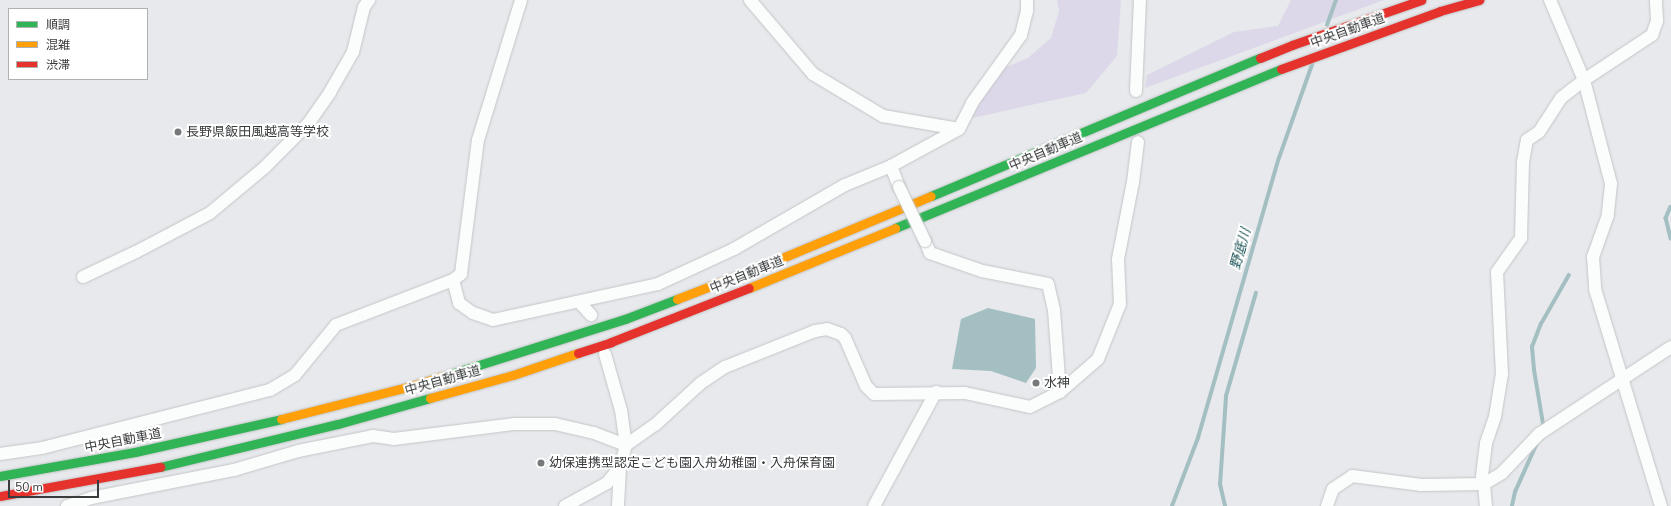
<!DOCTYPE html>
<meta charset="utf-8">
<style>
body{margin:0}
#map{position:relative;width:1671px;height:506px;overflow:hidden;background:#e7e9ec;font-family:"Nunito Sans","Noto Sans JP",sans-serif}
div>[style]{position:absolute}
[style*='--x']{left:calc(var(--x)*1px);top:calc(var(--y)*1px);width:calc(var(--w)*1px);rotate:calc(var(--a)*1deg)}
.green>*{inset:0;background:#ddd8e9}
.water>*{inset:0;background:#a4bfc2}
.stream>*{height:3.5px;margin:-1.75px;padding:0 1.75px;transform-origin:1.75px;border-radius:1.75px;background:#a4bfc2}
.roads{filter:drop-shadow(0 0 1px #c3c5c7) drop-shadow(0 0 1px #c3c5c7)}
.street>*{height:12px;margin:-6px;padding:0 6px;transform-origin:6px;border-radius:6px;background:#fbfcfc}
.fast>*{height:9px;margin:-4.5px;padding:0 4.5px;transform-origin:4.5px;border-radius:4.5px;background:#30b455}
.slow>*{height:9px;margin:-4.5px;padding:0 4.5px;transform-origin:4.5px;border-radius:4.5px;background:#ff9f0a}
.jam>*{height:9px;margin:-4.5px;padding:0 4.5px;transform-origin:4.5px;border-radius:4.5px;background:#e5322d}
.bridges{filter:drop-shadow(0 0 1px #c3c5c7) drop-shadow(0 0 1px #c3c5c7)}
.street-bridge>*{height:12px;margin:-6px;padding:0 6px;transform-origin:6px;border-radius:6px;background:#fbfcfc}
.dots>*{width:11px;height:11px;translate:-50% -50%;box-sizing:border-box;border:2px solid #fff;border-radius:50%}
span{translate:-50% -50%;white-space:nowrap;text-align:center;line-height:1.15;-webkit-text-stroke:4px #fff;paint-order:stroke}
.street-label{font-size:13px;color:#393b3d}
.poi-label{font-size:13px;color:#393b3d}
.left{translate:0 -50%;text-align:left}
.water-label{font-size:14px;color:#1c5357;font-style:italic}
.legend{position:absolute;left:8px;top:8px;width:140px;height:72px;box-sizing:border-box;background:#fff;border:1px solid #b0b1b1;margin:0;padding:5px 7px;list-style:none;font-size:12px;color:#393b3d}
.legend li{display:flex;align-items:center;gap:8px;height:20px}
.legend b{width:20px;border:1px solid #b0b1b1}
.scale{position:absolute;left:8px;top:480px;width:91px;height:18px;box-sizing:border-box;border:2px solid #393b3d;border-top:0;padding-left:5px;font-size:12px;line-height:14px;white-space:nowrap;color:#393b3d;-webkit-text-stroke:3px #fff;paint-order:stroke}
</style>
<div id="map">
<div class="green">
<div style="clip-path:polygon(1057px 0,1121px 0,1117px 56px,1086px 93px,972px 118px,979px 101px,999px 70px,1028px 58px,1051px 38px,1059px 11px)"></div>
<div style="clip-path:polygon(1291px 0,1384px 0,1145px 88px,1147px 75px,1234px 32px,1278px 26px)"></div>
</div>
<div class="water">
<div style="clip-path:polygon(988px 308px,1035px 319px,1036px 368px,1026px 383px,991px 371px,952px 369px,961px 319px)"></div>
</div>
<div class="stream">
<div style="--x:1327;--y:25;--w:27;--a:-70"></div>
<div style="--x:1671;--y:207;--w:12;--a:114"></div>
<div style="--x:1666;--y:218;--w:21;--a:76"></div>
<div style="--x:1543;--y:424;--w:55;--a:-99.5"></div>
<div style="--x:1534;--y:370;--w:23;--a:-95"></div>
<div style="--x:1532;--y:347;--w:25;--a:-69"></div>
<div style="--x:1541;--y:324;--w:56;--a:-60.3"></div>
<div style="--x:1172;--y:506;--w:73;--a:-69.1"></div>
<div style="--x:1198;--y:438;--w:291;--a:-73.9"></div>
<div style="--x:1279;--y:158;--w:99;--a:-70.5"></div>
<div style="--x:1225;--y:506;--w:22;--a:-103"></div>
<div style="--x:1220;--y:485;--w:89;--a:-86.1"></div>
<div style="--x:1226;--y:396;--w:107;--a:-73.8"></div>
<div style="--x:1512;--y:506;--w:14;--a:-78"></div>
<div style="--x:1515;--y:492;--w:54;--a:-65.8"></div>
</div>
<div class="roads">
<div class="street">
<div style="--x:750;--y:0;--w:97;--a:49.6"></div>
<div style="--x:813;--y:74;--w:82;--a:31"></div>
<div style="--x:883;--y:116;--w:77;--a:9.7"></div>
<div style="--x:1550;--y:0;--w:87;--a:67"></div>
<div style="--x:1584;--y:80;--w:107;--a:75.4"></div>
<div style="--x:1611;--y:184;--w:31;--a:96"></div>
<div style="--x:1608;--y:215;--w:45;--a:109.7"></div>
<div style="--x:1593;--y:257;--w:32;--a:86"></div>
<div style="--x:1595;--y:289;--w:227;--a:73.1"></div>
<div style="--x:1136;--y:91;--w:91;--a:-87.5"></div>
<div style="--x:891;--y:166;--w:22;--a:69"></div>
<div style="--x:925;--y:241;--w:13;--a:67"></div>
<div style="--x:930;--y:253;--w:55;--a:19.1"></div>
<div style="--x:982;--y:271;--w:67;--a:11.1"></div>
<div style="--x:1048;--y:284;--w:27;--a:77"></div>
<div style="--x:1054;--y:310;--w:82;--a:85.8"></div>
<div style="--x:83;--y:277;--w:59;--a:-25.3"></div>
<div style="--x:136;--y:252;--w:84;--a:-27.8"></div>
<div style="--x:210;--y:213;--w:72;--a:-39.9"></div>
<div style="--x:265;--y:167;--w:61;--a:-45"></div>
<div style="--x:308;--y:124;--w:39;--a:-55"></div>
<div style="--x:330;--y:92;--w:46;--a:-60.1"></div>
<div style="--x:353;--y:52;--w:46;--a:-76.3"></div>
<div style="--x:364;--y:7;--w:9;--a:-54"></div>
<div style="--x:453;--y:280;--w:10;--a:-37"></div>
<div style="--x:461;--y:274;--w:135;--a:-82.8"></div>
<div style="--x:478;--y:140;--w:146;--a:-72.9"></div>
<div style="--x:579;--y:302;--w:18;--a:47"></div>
<div style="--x:605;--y:354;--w:58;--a:74.1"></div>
<div style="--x:621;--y:410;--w:35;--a:82"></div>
<div style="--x:626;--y:445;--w:23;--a:105"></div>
<div style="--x:620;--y:467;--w:39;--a:93"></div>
<div style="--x:626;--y:445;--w:35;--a:-35"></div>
<div style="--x:655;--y:425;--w:62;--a:-42.4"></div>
<div style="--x:701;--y:383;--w:29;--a:-34"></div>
<div style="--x:725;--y:367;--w:97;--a:-21.8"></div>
<div style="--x:815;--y:331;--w:12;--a:-9"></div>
<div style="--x:827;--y:329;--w:15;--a:20"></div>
<div style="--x:841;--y:334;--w:6;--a:45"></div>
<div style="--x:845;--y:338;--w:52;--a:66.4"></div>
<div style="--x:866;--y:386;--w:11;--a:45"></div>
<div style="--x:874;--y:394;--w:91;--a:-0.6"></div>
<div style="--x:965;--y:393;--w:66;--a:12.2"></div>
<div style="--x:1030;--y:407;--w:34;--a:-27"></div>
<div style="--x:1060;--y:392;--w:50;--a:-41"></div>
<div style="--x:1098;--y:359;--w:59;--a:-68.2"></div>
<div style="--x:1120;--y:304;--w:45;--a:-92.5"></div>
<div style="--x:1118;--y:259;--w:78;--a:-79"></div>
<div style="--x:1133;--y:182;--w:40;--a:-82.9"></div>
<div style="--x:0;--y:454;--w:42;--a:-8.1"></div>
<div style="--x:42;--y:448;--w:235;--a:-14.3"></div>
<div style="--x:270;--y:390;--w:29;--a:-31"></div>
<div style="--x:295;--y:375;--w:65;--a:-50.6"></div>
<div style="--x:336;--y:325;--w:125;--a:-21"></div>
<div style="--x:453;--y:280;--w:24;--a:75"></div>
<div style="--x:459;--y:303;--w:17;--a:36"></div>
<div style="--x:473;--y:313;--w:21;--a:19"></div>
<div style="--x:493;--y:320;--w:169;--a:-12.3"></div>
<div style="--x:658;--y:284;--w:84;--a:-24.7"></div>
<div style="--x:734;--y:249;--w:128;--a:-30"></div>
<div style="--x:845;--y:185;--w:50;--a:-22.4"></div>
<div style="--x:891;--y:166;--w:77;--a:-28.6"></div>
<div style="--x:959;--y:129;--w:29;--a:-63"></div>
<div style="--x:972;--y:103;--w:84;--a:-54.2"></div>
<div style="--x:1021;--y:35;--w:25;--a:-76"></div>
<div style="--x:1027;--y:11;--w:11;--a:-90"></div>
<div style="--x:1481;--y:484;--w:41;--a:-83"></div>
<div style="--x:1486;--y:443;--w:28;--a:-71"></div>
<div style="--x:1495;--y:417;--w:44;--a:-80.8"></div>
<div style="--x:1502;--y:374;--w:102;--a:-92.8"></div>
<div style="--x:1497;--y:272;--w:42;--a:-54.8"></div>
<div style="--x:1521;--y:238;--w:76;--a:-88.5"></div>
<div style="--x:1523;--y:162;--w:22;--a:-80"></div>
<div style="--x:1527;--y:140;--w:14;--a:-34"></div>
<div style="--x:1539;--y:132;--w:40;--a:-57.1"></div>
<div style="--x:1561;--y:98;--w:29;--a:-38"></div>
<div style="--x:1584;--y:80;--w:82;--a:-33.5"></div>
<div style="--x:1652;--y:35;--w:15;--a:-70"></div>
<div style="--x:1657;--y:21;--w:21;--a:-93"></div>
<div style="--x:1484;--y:484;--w:22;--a:85"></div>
<div style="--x:67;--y:506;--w:25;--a:-18"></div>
<div style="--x:91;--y:498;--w:146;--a:-11.1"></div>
<div style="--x:234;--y:470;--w:67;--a:-16.5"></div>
<div style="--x:298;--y:451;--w:76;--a:-11.3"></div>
<div style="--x:373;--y:436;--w:21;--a:8"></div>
<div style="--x:394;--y:439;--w:122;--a:-7.1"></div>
<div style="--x:515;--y:424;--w:40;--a:0"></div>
<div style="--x:555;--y:424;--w:40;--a:13"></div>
<div style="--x:594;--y:433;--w:34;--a:21"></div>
<div style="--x:565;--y:506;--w:48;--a:-28.7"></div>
<div style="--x:607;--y:483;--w:21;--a:-51"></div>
<div style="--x:874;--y:506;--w:130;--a:-61.5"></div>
<div style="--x:1327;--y:506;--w:18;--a:-71"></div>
<div style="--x:1333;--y:489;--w:23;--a:-34"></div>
<div style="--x:1352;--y:476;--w:70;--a:7.4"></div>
<div style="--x:1421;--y:485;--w:63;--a:-0.9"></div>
<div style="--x:1484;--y:484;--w:21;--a:-31"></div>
<div style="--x:1502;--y:473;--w:54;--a:-46.5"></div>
<div style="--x:1539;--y:434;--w:158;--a:-33.4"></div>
</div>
<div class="fast">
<div style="--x:931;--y:196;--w:357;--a:-22.8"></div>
<div style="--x:895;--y:228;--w:417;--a:-22.4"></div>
<div style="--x:444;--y:376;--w:190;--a:-17.5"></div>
<div style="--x:625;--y:319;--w:56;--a:-21"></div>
<div style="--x:160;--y:467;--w:183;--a:-13.6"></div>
<div style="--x:338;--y:424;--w:96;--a:-15.8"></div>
<div style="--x:0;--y:476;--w:137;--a:-10.1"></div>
<div style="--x:135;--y:452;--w:150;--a:-12.7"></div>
</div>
<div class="slow">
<div style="--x:749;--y:288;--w:158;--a:-22.3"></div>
<div style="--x:677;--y:299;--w:100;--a:-21.2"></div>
<div style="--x:770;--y:263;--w:174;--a:-22.6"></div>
<div style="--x:430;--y:398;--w:86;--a:-15.5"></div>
<div style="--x:513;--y:375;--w:69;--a:-18.7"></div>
<div style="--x:281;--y:419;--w:134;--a:-14.2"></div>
<div style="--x:411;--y:386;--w:34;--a:-17"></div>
</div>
<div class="jam">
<div style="--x:1260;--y:58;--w:35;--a:-22"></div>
<div style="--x:1292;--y:45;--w:137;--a:-19.2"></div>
<div style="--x:1281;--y:69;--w:169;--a:-20"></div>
<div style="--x:1440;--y:11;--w:41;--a:-15.8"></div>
<div style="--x:578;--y:353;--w:35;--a:-18"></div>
<div style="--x:611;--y:342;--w:148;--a:-21.4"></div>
<div style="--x:0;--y:496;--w:163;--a:-10.3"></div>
</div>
</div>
<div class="bridges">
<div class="street-bridge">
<div style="--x:899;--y:187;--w:60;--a:64.3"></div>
</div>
</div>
<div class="dots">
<div style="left:178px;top:132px;background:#76787a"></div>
<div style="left:1036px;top:383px;background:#76787a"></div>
<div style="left:541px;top:463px;background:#76787a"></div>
</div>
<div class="street-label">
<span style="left:1348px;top:31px;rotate:-20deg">中央自動車道</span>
<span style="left:1046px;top:152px;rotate:-23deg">中央自動車道</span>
<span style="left:747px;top:275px;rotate:-22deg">中央自動車道</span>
<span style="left:443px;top:381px;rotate:-16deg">中央自動車道</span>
<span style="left:123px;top:441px;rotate:-11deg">中央自動車道</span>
</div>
<div class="poi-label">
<span class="left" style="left:186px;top:132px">長野県飯田風越高等学校</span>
<span class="left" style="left:1044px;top:383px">水神</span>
<span class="left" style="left:549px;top:463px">幼保連携型認定こども園入舟幼稚園・入舟保育園</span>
</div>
<div class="water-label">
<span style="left:1241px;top:249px;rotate:-74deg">野底川</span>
</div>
<ul class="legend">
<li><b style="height:5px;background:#30b455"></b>順調</li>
<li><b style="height:5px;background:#ff9f0a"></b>混雑</li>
<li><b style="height:5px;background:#e5322d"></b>渋滞</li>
</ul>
<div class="scale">50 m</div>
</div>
